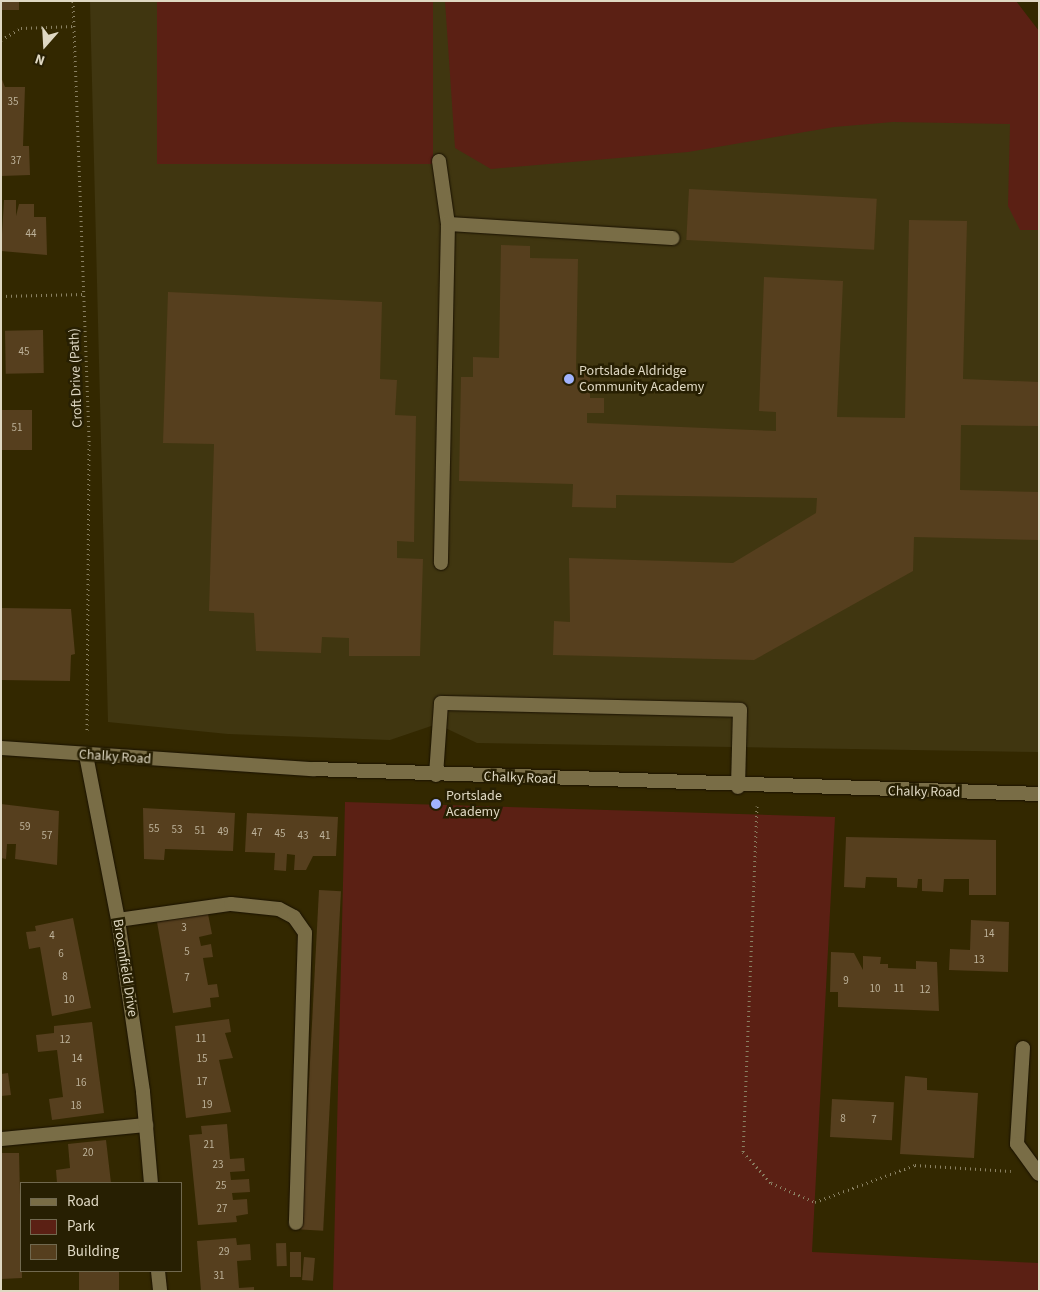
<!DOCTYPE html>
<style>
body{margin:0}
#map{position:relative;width:1040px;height:1292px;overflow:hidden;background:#332800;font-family:"Source Sans 3",sans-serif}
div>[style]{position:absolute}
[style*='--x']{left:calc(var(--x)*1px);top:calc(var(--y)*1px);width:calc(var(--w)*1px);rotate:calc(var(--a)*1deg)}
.built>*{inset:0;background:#403610}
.green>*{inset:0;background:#5b2014;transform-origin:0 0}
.building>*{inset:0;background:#563f1e;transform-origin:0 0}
.path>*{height:3px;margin-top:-1.5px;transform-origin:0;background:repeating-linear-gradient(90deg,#8a8163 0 1px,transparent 0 5px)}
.roads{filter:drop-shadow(0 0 1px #191100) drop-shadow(0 0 1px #191100)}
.service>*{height:14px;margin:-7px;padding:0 7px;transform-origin:7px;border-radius:7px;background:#796d46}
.minor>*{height:14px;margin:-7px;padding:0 7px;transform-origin:7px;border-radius:7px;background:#796d46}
.tertiary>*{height:14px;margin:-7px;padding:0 7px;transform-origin:7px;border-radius:7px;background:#796d46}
.dots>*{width:14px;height:14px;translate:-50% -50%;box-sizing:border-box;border:2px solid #271f02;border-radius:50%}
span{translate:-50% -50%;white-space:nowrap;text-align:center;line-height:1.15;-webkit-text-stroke:5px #271f02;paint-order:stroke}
.number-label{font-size:11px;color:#bdb29a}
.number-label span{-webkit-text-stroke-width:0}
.poi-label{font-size:14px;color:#dfd8c3}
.left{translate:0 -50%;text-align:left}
.street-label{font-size:14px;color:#dfd8c3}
.frame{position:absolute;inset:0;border:2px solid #dfd8c3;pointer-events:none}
.legend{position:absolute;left:20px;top:1182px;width:162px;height:90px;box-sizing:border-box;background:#271f02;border:1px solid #71694f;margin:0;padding:6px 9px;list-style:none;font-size:15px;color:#dfd8c3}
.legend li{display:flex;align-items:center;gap:10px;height:25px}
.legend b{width:25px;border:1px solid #71694f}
.north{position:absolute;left:20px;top:20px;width:50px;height:50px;-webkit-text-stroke:4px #271f02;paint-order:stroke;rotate:199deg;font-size:14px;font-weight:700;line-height:20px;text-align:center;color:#dfd8c3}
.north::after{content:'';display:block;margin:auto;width:18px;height:22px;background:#dfd8c3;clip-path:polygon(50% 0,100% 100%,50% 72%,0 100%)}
</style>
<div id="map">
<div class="built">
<div style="clip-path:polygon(90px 1px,1015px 1px,1039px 35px,1039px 752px,477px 743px,437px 724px,390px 740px,228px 734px,108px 722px)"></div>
</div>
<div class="green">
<div style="left:157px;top:1px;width:276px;height:163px"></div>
<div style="clip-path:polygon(445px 1px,1016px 1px,1039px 31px,1039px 230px,1020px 230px,1008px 206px,1010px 124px,893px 122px,834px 127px,688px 152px,491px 169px,455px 148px)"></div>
<div style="clip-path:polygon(345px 802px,835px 817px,812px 1252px,1039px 1263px,1039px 1291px,333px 1291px)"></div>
</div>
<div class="building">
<div style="left:1px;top:1px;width:18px;height:9px"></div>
<div style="clip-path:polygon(1px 77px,5px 87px,25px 87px,23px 146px,29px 146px,30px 175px,1px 176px)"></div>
<div style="left:689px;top:189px;width:188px;height:51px;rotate:3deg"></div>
<div style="clip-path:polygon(4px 200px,16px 200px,16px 216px,19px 204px,34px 204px,34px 217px,46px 217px,47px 255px,1px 251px)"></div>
<div style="clip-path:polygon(909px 220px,967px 221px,963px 379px,1039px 382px,1039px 426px,961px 425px,960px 490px,1039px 492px,1039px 540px,914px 537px,913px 571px,754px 660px,553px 655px,554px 621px,570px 622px,569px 558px,733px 563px,816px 513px,817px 498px,616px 495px,616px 508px,572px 507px,573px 484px,459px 481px,461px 377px,473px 377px,473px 357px,499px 358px,501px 245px,530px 246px,530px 258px,578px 259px,576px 370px,590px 370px,590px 398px,604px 398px,604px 413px,587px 413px,587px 423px,776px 431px,776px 412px,759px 411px,764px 277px,843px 281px,837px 417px,905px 418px)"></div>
<div style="clip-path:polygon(168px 292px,382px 302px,380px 379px,397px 380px,395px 415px,416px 416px,414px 542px,397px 541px,397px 558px,423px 559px,420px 656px,349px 656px,349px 638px,322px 637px,321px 653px,256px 651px,254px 613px,209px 611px,214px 444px,163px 443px)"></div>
<div style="left:43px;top:330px;width:43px;height:38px;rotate:89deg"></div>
<div style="left:1px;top:410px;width:31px;height:40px"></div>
<div style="clip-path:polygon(1px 608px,71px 609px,75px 654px,71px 655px,70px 681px,1px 680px)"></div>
<div style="clip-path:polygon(1px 804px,59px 811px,57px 865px,15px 859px,16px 844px,7px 844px,6px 859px,1px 858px)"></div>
<div style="clip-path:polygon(143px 808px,235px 813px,233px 851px,165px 849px,164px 860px,144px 859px)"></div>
<div style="clip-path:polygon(247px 813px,338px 817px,336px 856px,313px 856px,306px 870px,294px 870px,295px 855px,287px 854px,286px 871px,274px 870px,275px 853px,245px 852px)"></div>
<div style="clip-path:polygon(846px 837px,996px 840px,996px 895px,969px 895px,969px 879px,944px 879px,943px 892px,922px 891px,922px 879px,918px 879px,917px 888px,897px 887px,897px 878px,866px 877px,865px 888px,844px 887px)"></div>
<div style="left:319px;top:890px;width:22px;height:340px;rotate:3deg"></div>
<div style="clip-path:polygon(208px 914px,212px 934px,199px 937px,201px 946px,211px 944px,213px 957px,203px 958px,204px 964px,208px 985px,217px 984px,219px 997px,210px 998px,211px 1007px,173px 1013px,157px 922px)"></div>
<div style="clip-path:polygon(73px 918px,91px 1008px,52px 1016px,40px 947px,29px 949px,26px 932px,36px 931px,35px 926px)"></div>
<div style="clip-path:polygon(971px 920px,1009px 922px,1008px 972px,949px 970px,950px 949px,970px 950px)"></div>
<div style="clip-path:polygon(831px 952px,854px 953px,863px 970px,863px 956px,881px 957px,880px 964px,888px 964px,888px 968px,916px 969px,916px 961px,937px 962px,939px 1011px,838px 1007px,838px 992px,830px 992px)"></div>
<div style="clip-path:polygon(229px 1019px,231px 1032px,225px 1033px,233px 1058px,219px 1060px,231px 1112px,186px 1118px,175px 1026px)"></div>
<div style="clip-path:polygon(92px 1022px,104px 1113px,52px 1120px,49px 1099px,63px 1097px,57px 1050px,38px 1052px,36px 1035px,54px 1033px,54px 1026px)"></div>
<div style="clip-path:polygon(8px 1073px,11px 1095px,1px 1096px,1px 1074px)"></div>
<div style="clip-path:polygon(905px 1076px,927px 1078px,927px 1090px,978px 1093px,974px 1158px,900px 1154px)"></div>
<div style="left:832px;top:1099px;width:62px;height:38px;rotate:3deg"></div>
<div style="clip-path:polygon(227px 1124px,230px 1159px,244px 1158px,245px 1171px,230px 1172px,231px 1180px,249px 1179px,250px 1192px,232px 1193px,233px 1200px,247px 1199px,248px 1214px,236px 1216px,237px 1222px,198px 1225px,189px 1135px,202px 1134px,201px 1126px)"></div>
<div style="clip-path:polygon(106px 1140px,111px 1183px,57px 1183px,56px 1170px,70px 1168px,68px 1144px)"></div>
<div style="clip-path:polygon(1px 1153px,19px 1153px,22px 1278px,1px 1279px)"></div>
<div style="clip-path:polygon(236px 1238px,237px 1245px,250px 1244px,251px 1260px,237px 1261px,239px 1288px,254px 1287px,254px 1291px,201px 1291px,197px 1241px)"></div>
<div style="left:286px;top:1243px;width:23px;height:10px;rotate:88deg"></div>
<div style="left:290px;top:1252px;width:11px;height:25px"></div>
<div style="left:304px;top:1257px;width:11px;height:23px;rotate:5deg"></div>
<div style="left:79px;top:1271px;width:40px;height:20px"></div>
</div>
<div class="path">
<div style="--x:73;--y:1;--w:443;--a:87.9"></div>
<div style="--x:89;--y:444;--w:289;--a:90.4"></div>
<div style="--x:1;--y:40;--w:23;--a:-31"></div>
<div style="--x:21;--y:28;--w:54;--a:-2.1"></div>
<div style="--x:1;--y:296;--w:84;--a:-1.4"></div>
<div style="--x:757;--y:806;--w:346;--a:92.3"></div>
<div style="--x:743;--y:1152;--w:42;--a:47.9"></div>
<div style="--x:771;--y:1183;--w:48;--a:23.4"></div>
<div style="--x:815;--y:1202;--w:107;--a:-20.3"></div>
<div style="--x:915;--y:1165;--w:96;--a:3.6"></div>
</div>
<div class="roads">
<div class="service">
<div style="--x:439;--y:161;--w:64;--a:81.9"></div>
<div style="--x:448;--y:224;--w:339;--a:91.2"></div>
<div style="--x:448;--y:224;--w:225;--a:3.6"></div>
<div style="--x:436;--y:775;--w:72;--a:-86"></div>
<div style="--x:441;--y:703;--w:299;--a:1.3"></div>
<div style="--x:740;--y:710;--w:77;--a:91.5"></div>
<div style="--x:118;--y:920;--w:114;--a:-8.1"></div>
<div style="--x:231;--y:904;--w:48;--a:5.9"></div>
<div style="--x:279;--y:909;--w:17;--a:28"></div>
<div style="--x:294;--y:917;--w:19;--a:55"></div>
<div style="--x:305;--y:933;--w:290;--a:91.8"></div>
<div style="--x:1023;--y:1048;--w:96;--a:93.6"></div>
<div style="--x:1017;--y:1144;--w:37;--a:54"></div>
<div style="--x:1;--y:1139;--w:146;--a:-5.5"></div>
</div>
<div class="minor">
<div style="--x:86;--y:755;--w:168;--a:79"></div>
<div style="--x:118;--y:920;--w:174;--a:81.7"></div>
<div style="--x:143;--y:1092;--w:91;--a:85"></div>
<div style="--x:158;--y:1271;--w:20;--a:84"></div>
</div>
<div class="tertiary">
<div style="--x:1;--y:748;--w:313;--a:3.9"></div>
<div style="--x:313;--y:769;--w:726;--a:1.97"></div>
</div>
</div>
<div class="dots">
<div style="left:569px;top:379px;background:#a1b3fd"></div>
<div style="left:436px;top:804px;background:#a1b3fd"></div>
</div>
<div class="number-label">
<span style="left:13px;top:102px">35</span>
<span style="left:16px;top:161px">37</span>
<span style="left:31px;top:234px">44</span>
<span style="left:24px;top:352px">45</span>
<span style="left:17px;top:428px">51</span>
<span style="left:25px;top:827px">59</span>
<span style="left:154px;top:829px">55</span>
<span style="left:177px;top:830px">53</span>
<span style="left:200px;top:831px">51</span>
<span style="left:223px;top:832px">49</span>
<span style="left:257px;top:833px">47</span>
<span style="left:280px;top:834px">45</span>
<span style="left:47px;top:836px">57</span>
<span style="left:303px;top:836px">43</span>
<span style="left:325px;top:836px">41</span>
<span style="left:184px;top:928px">3</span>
<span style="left:989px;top:934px">14</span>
<span style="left:52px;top:936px">4</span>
<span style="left:187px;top:952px">5</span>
<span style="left:61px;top:954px">6</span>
<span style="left:979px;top:960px">13</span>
<span style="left:65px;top:977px">8</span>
<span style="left:187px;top:978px">7</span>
<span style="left:846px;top:981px">9</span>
<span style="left:875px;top:989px">10</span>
<span style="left:899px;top:989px">11</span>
<span style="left:925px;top:990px">12</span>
<span style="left:69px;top:1000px">10</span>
<span style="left:201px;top:1039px">11</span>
<span style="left:65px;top:1040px">12</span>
<span style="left:77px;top:1059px">14</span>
<span style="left:202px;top:1059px">15</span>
<span style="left:202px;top:1082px">17</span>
<span style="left:81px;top:1083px">16</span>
<span style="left:207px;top:1105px">19</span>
<span style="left:76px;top:1106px">18</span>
<span style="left:843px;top:1119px">8</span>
<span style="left:874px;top:1120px">7</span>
<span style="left:209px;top:1145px">21</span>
<span style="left:88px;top:1153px">20</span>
<span style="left:218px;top:1165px">23</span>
<span style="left:221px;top:1186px">25</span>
<span style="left:222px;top:1209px">27</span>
<span style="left:224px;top:1252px">29</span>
<span style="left:219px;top:1276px">31</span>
</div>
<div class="poi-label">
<span class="left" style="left:579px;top:379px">Portslade Aldridge<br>Community Academy</span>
<span class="left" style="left:446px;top:804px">Portslade<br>Academy</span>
</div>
<div class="street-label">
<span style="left:76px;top:378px;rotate:-92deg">Croft Drive (Path)</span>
<span style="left:115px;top:757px;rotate:4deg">Chalky Road</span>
<span style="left:520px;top:778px;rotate:2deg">Chalky Road</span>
<span style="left:924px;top:792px;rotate:1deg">Chalky Road</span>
<span style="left:125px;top:968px;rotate:81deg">Broomfield Drive</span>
</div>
<div class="frame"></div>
<ul class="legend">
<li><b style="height:6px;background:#796d46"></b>Road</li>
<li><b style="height:14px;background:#5b2014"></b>Park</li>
<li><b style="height:14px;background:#563f1e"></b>Building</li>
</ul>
<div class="north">N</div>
</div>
